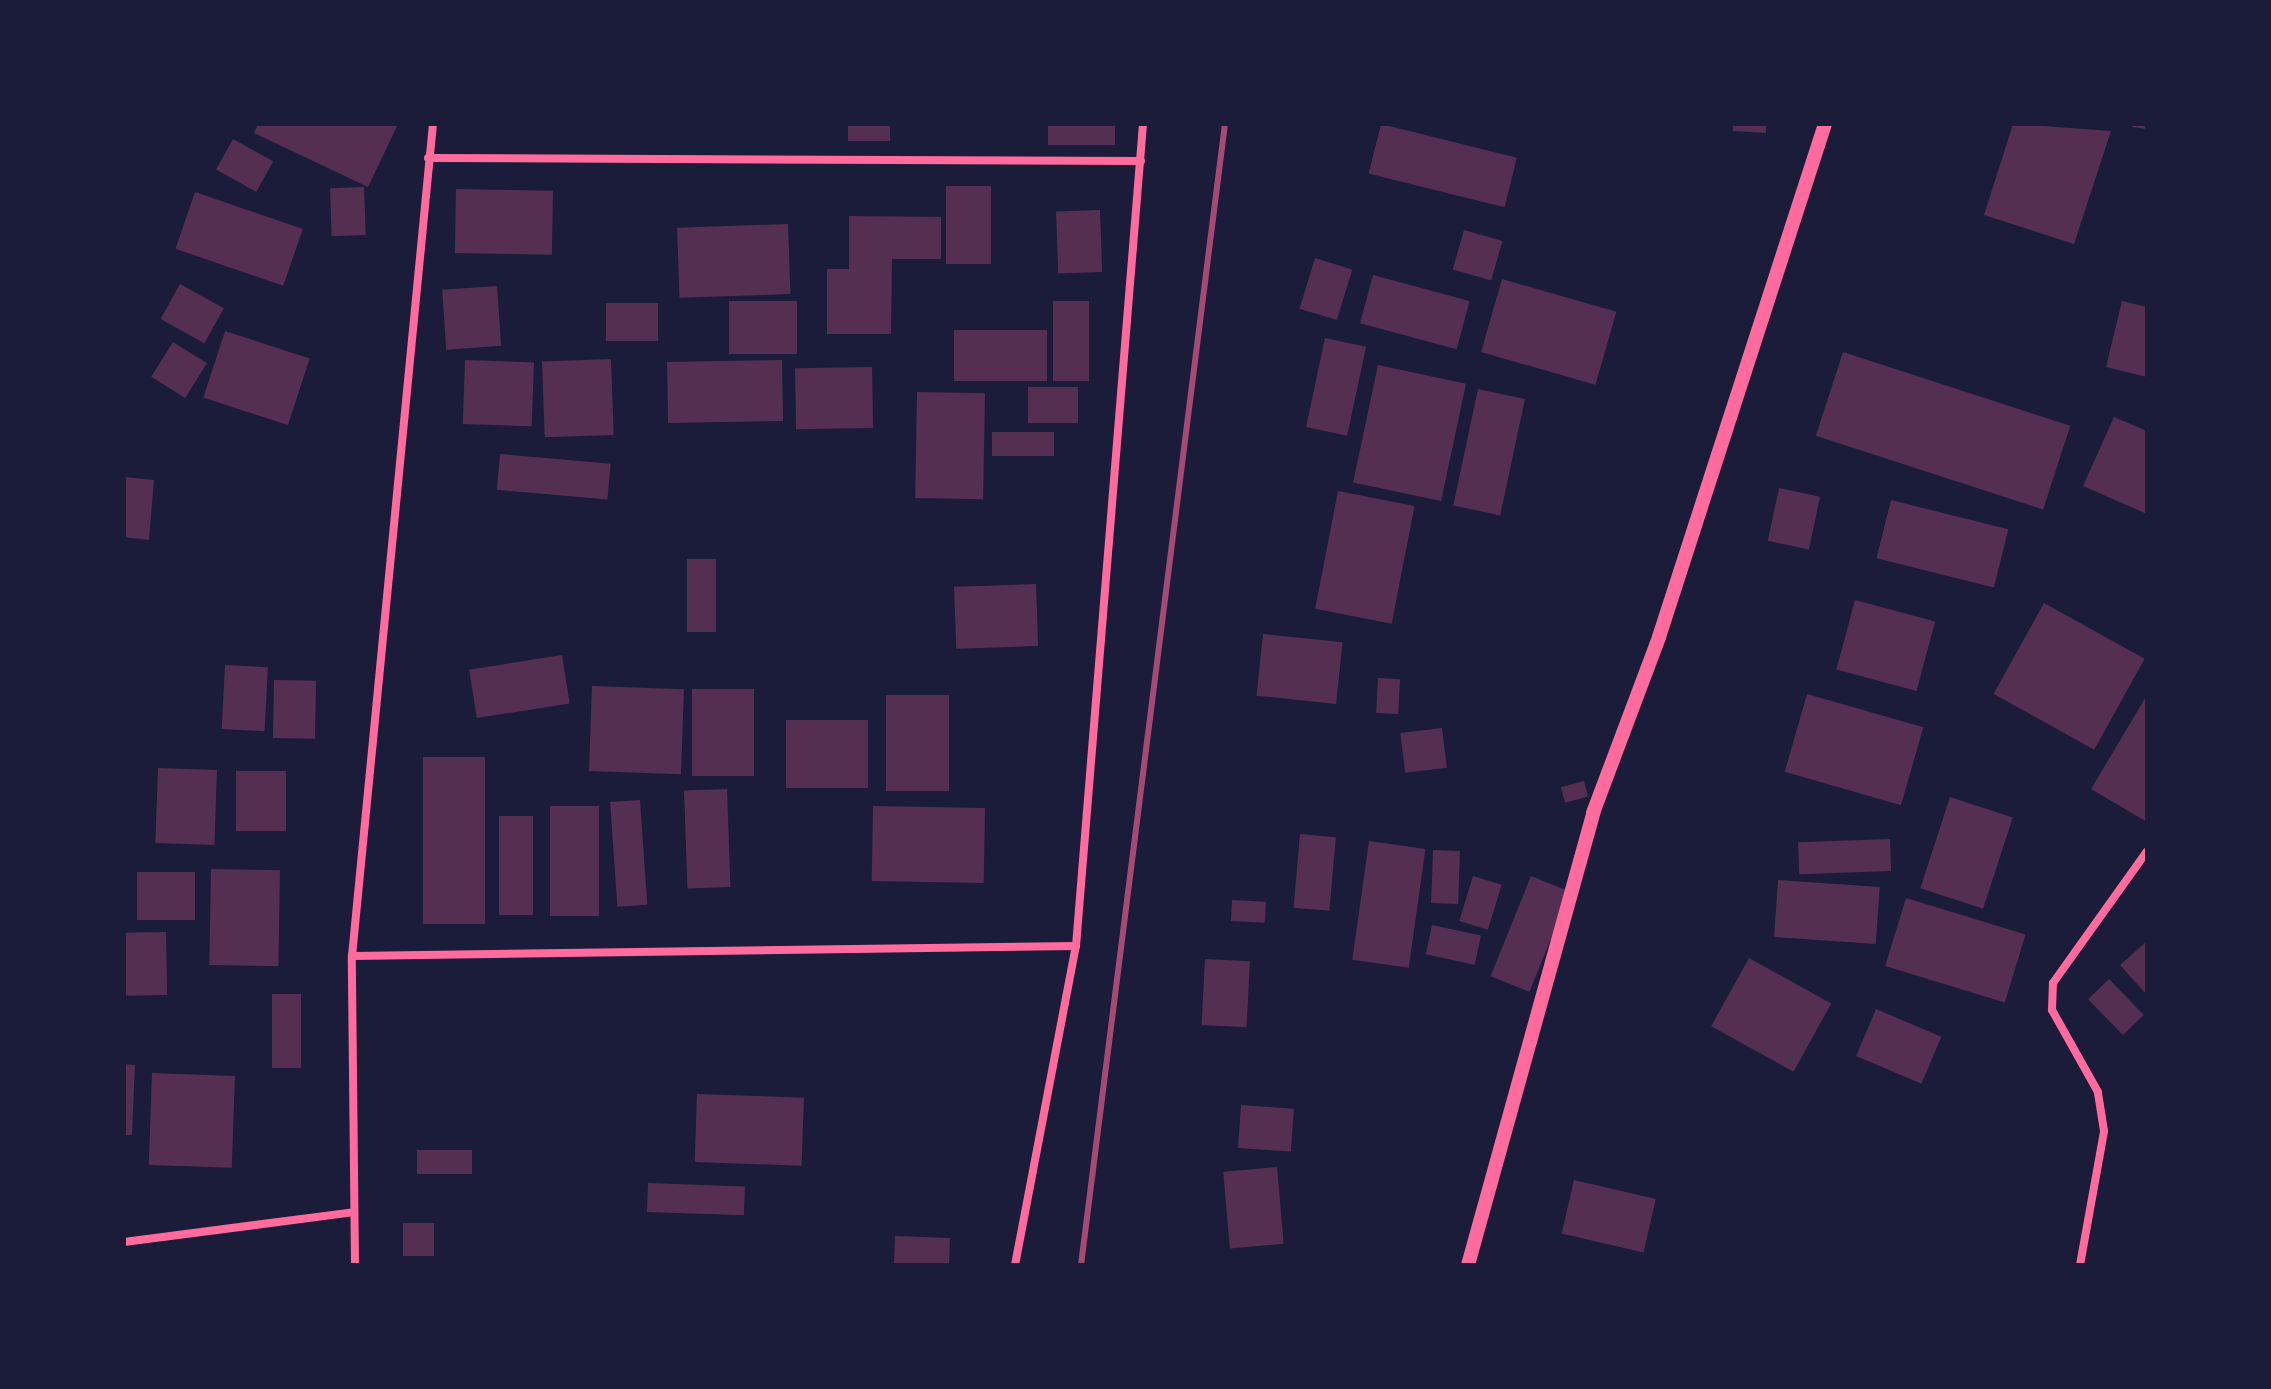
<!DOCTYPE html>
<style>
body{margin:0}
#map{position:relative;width:2271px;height:1389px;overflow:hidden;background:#1b1b3a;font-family:"Exo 2",sans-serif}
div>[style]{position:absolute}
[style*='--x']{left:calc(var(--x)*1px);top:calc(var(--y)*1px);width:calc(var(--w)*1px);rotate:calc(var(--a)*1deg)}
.building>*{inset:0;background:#542f53;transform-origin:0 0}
.minor>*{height:8px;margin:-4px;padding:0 4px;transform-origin:4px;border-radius:4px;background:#ff6b9d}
.tertiary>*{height:14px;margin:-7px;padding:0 7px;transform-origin:7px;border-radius:7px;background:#ff6b9d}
.rail>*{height:6px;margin:-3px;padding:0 3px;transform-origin:3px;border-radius:3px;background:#a44b75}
span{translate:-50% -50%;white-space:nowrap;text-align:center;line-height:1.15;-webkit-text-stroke:8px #1b1b3a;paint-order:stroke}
.frame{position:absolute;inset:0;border:126px solid #1b1b3a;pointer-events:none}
</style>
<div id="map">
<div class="building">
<div style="clip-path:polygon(258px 124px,398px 124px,368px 187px,254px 133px)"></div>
<div style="left:848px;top:124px;width:42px;height:17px"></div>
<div style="left:1048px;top:124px;width:67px;height:21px"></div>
<div style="left:1381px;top:124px;width:140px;height:51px;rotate:14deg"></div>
<div style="clip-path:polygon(1733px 124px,1766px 124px,1766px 133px,1733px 131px)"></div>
<div style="clip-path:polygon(2013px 124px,2111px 131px,2074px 244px,1984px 215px)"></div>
<div style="clip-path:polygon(2132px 124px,2147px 124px,2147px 129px,2132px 127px)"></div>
<div style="left:233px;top:139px;width:46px;height:35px;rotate:29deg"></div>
<div style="left:946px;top:186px;width:45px;height:78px"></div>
<div style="left:364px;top:187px;width:48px;height:34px;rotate:88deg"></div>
<div style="left:456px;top:189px;width:97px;height:64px;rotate:1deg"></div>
<div style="left:195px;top:192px;width:114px;height:60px;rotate:19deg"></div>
<div style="left:1100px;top:210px;width:62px;height:44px;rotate:88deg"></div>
<div style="clip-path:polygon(849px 216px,941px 217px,941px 259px,892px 259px,891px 334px,827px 334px,827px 269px,849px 269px)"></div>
<div style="left:788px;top:224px;width:70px;height:111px;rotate:88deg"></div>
<div style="left:1464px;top:230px;width:40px;height:41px;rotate:16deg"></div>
<div style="left:1315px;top:258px;width:39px;height:53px;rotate:17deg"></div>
<div style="left:1373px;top:275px;width:100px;height:50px;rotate:15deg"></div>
<div style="left:1502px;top:279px;width:119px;height:76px;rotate:16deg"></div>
<div style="left:180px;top:284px;width:50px;height:40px;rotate:29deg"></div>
<div style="left:497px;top:286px;width:60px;height:55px;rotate:86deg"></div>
<div style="left:729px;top:301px;width:68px;height:53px"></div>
<div style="left:1053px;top:301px;width:36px;height:80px"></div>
<div style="clip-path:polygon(2122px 301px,2147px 307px,2147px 377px,2106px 367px)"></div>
<div style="left:658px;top:303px;width:38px;height:52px;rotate:90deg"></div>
<div style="left:1047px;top:330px;width:51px;height:93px;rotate:90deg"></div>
<div style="left:225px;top:331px;width:89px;height:70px;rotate:18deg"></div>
<div style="left:1325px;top:338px;width:42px;height:91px;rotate:12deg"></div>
<div style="left:173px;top:342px;width:40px;height:41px;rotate:32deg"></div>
<div style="left:1843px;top:352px;width:239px;height:88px;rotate:18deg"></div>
<div style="left:611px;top:359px;width:76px;height:69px;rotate:88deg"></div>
<div style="left:465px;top:360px;width:69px;height:64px;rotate:2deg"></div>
<div style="left:782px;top:360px;width:61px;height:115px;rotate:89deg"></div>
<div style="left:1378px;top:365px;width:90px;height:120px;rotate:12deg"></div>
<div style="left:872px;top:367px;width:61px;height:77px;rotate:89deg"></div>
<div style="left:1028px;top:387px;width:50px;height:36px"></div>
<div style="left:1478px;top:389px;width:48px;height:119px;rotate:12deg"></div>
<div style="left:917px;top:392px;width:68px;height:106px;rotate:1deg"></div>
<div style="clip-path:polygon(2114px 417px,2147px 431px,2147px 514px,2083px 486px)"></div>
<div style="left:992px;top:432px;width:62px;height:24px"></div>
<div style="left:500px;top:454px;width:111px;height:36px;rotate:5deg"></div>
<div style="clip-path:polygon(124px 477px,154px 480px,149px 540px,124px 537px)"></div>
<div style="left:1779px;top:488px;width:42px;height:54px;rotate:12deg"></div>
<div style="left:1338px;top:491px;width:78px;height:120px;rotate:11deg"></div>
<div style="left:1891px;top:500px;width:121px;height:60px;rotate:14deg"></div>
<div style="left:687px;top:559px;width:29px;height:73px"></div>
<div style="left:1036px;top:584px;width:62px;height:82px;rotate:88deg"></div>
<div style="left:1855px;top:600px;width:83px;height:72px;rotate:15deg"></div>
<div style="left:2044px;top:603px;width:115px;height:104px;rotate:29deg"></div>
<div style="left:1263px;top:634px;width:80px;height:62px;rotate:6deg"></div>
<div style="left:562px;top:655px;width:49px;height:94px;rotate:81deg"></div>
<div style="left:225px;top:665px;width:43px;height:64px;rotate:3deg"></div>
<div style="left:1378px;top:678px;width:22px;height:35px;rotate:3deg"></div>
<div style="left:274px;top:680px;width:42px;height:58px;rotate:1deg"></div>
<div style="left:592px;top:686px;width:92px;height:85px;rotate:2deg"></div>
<div style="left:692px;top:689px;width:62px;height:87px"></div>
<div style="left:1807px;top:694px;width:121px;height:81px;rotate:16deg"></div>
<div style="left:886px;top:695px;width:63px;height:96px"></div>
<div style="clip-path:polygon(2147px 695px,2147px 822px,2091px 789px)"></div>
<div style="left:786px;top:720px;width:82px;height:68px"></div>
<div style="left:1442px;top:728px;width:40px;height:42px;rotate:83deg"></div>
<div style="left:423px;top:757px;width:62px;height:167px"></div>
<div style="left:158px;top:768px;width:59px;height:75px;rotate:2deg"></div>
<div style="left:236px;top:771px;width:50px;height:60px"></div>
<div style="left:1584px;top:781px;width:16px;height:24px;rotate:75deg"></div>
<div style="left:727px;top:789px;width:98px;height:43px;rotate:88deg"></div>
<div style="left:1950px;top:797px;width:66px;height:96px;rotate:18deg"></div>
<div style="left:640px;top:800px;width:105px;height:30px;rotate:86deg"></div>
<div style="left:550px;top:806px;width:49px;height:110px"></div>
<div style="left:873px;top:806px;width:112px;height:75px;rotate:1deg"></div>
<div style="left:499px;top:816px;width:34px;height:99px"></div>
<div style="left:1300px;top:834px;width:36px;height:74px;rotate:5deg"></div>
<div style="left:1890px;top:839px;width:32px;height:92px;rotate:88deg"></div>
<div style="left:1369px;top:841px;width:57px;height:120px;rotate:8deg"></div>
<div style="left:1433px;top:850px;width:27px;height:53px;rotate:2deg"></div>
<div style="left:211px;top:869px;width:69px;height:96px;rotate:1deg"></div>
<div style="left:137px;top:872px;width:58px;height:48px"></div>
<div style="left:1473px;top:876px;width:30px;height:47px;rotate:17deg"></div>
<div style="left:1531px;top:876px;width:42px;height:108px;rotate:22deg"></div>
<div style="left:1778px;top:880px;width:102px;height:57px;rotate:4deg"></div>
<div style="left:1906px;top:898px;width:125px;height:71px;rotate:17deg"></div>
<div style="left:1232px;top:900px;width:34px;height:21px;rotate:3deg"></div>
<div style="left:1432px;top:925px;width:50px;height:30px;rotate:12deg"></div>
<div style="left:166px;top:932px;width:63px;height:42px;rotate:89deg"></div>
<div style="clip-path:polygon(2147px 941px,2147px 995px,2120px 965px)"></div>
<div style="left:1749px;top:958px;width:94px;height:78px;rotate:29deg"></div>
<div style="left:1205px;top:959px;width:45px;height:66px;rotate:3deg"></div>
<div style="left:2109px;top:979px;width:50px;height:29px;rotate:46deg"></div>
<div style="left:272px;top:994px;width:29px;height:74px"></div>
<div style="left:1876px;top:1009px;width:71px;height:51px;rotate:23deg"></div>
<div style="clip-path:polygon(124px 1064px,135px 1065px,132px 1135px,124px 1135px)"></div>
<div style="left:152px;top:1073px;width:83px;height:92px;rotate:2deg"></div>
<div style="left:697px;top:1094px;width:107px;height:68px;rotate:2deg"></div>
<div style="left:1241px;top:1105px;width:53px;height:43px;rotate:4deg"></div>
<div style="left:417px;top:1150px;width:55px;height:24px"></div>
<div style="left:1277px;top:1167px;width:77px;height:54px;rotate:85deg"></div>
<div style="left:1574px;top:1180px;width:84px;height:55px;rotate:13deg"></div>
<div style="left:648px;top:1183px;width:97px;height:29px;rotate:2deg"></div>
<div style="left:403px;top:1223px;width:31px;height:33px"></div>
<div style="left:895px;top:1236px;width:55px;height:29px;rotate:2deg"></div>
</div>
<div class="minor">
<div style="--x:428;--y:158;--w:713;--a:0.24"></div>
<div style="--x:352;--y:956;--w:724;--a:-0.79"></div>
<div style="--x:124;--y:1242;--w:232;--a:-7.4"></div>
<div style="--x:355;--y:1265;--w:309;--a:-90.6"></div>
<div style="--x:352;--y:956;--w:836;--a:-84.44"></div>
<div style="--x:1015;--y:1265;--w:325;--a:-79.2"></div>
<div style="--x:1076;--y:946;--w:825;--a:-85.34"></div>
<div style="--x:2080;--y:1265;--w:136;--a:-79.8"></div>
<div style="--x:2104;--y:1131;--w:39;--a:-99"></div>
<div style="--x:2098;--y:1092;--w:94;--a:-119.3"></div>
<div style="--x:2052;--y:1010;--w:27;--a:-88"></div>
<div style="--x:2053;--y:983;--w:162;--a:-54.5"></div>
</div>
<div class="tertiary">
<div style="--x:1468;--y:1265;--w:469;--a:-74.5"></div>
<div style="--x:1593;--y:813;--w:188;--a:-69.4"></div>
<div style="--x:1659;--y:637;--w:539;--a:-72.07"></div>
</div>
<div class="rail">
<div style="--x:1081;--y:1265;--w:1150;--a:-82.81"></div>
</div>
<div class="frame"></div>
</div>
